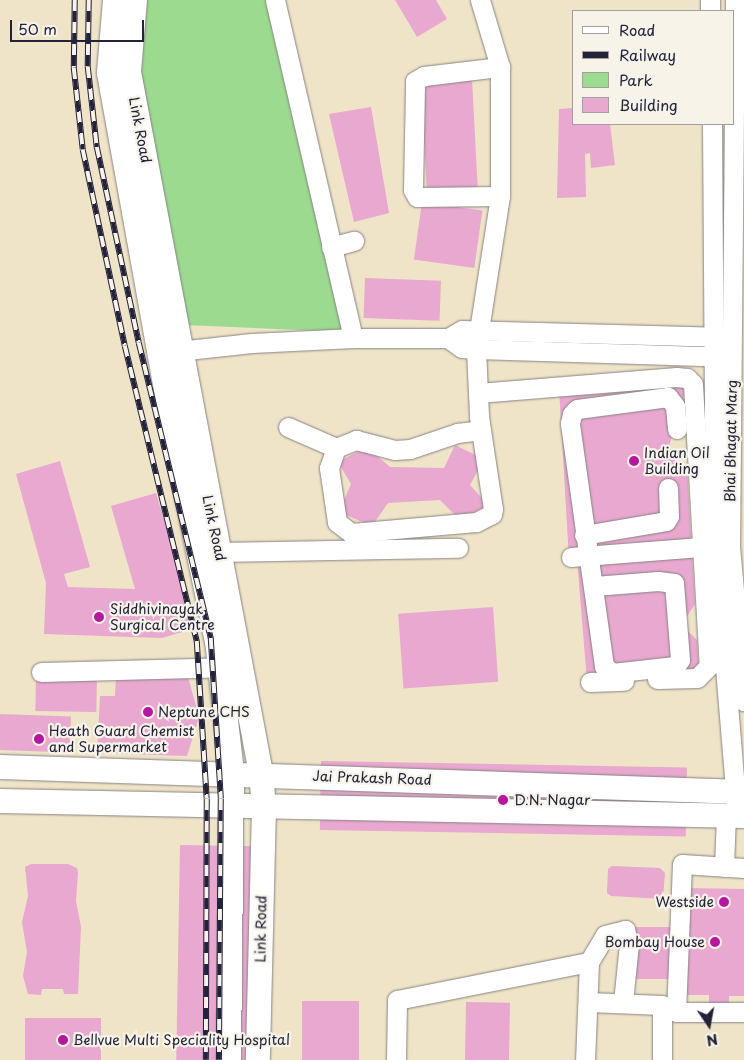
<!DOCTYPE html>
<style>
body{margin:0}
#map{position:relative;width:744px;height:1060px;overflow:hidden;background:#efe4c8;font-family:"Playpen Sans",sans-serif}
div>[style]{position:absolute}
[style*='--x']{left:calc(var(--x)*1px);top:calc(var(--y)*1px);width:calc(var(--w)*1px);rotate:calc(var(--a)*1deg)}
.green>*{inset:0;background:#9bda8f}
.building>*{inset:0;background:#e8a8cf;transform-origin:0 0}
.roads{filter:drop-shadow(0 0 1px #888382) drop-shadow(0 0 1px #888382)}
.minor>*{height:19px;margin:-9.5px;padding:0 9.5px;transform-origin:9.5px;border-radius:9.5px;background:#fff}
.major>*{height:24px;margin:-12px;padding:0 12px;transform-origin:12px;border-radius:12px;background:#fff}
.rail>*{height:5.5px;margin-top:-2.75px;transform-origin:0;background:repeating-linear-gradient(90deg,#f7f3e8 0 11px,#22223b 0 22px);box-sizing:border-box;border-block:1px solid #22223b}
.dots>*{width:14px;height:14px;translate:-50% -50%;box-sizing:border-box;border:2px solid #f7f3e8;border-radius:50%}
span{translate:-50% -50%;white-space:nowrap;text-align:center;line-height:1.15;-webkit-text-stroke:4.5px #f7f3e8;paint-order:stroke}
.street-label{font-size:14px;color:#22223b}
.poi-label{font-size:14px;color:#22223b}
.left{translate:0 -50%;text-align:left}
.right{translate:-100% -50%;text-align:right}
.legend{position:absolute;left:572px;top:10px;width:162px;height:115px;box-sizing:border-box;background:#f7f3e8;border:1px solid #a29fa3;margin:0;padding:6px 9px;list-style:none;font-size:15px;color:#22223b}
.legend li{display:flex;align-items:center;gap:10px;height:25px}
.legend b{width:25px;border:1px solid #a29fa3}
.north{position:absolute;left:684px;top:1000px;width:50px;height:50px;-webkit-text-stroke:4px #f7f3e8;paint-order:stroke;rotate:168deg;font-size:14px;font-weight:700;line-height:20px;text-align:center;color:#22223b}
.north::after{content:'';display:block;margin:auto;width:18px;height:22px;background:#22223b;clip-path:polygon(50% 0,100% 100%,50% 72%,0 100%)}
.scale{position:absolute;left:10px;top:20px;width:134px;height:22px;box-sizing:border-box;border:2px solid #22223b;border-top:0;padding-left:6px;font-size:15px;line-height:18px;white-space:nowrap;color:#22223b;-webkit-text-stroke:4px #f7f3e8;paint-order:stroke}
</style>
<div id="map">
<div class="green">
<div style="clip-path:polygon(145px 0,266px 0,346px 332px,184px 325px,138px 64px)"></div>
</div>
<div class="building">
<div style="clip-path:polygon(395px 0,436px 0,447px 19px,417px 37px)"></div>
<div style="left:472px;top:79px;width:108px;height:51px;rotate:87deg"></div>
<div style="clip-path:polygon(371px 107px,389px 213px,354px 222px,329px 114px)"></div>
<div style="clip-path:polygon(573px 108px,573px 124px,610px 124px,615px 165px,591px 168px,590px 153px,585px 154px,586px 197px,557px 198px,559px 109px)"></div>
<div style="left:422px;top:202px;width:61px;height:58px;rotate:8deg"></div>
<div style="left:365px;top:278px;width:76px;height:40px;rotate:2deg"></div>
<div style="clip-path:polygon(683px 381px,685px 425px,674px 430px,669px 446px,676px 460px,687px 467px,695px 604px,686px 618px,687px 630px,697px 640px,699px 672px,587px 681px,577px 560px,569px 559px,559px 389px)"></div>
<div style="clip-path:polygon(455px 445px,484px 459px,470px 485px,488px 505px,460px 520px,440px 500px,388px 503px,372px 526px,339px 512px,351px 484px,338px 462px,367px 447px,390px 467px,444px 468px)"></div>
<div style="clip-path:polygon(60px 461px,90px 567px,64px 574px,68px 587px,135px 589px,111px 506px,156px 493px,196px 628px,162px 638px,44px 634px,46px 583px,16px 474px)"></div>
<div style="left:493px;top:607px;width:75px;height:95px;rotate:86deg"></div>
<div style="left:36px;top:675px;width:61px;height:36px;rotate:1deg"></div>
<div style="clip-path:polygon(116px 675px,188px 677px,199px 717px,187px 756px,97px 753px,100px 696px,115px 696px)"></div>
<div style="left:0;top:714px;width:71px;height:36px;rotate:2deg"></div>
<div style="left:321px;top:761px;width:366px;height:69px;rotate:1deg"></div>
<div style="left:180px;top:845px;width:81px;height:215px;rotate:1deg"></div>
<div style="clip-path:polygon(68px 864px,77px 868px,78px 872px,76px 901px,81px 927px,78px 994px,64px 994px,63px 989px,42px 989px,41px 995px,28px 994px,23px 976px,27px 952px,22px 922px,28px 896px,25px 867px,31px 864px)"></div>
<div style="clip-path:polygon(612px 866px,660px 868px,665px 873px,663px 899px,611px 896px,607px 893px,608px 869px)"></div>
<div style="clip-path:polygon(687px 888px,744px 889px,744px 996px,729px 996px,729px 1007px,709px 1007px,709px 995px,685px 995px)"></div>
<div style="left:670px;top:927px;width:52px;height:36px;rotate:90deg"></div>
<div style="left:302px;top:1001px;width:57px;height:59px"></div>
<div style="left:466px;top:1002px;width:44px;height:58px;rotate:1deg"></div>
<div style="left:101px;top:1018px;width:42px;height:76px;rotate:90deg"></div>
</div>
<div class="roads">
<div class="minor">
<div style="--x:275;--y:0;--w:347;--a:77"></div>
<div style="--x:480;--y:0;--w:70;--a:73.4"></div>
<div style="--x:500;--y:67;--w:129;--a:90"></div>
<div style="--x:500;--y:196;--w:155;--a:98.9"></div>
<div style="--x:476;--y:349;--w:67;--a:87.4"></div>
<div style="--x:479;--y:416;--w:14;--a:82"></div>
<div style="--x:481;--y:430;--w:80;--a:81.4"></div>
<div style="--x:493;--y:509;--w:5;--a:101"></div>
<div style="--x:492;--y:514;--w:18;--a:153"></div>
<div style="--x:476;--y:522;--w:125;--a:175"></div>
<div style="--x:351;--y:533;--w:18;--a:-142"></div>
<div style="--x:337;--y:522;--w:55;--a:-98.4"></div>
<div style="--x:329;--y:468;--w:21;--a:-71"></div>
<div style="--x:336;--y:448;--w:22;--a:-22"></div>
<div style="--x:356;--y:440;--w:40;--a:14.4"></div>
<div style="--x:395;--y:450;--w:15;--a:-4"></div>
<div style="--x:410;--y:449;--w:50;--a:-18.8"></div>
<div style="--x:457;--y:433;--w:24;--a:-7"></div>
<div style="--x:710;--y:0;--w:11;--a:90"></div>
<div style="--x:735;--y:0;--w:546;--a:90.52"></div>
<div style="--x:730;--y:546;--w:156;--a:84.8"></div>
<div style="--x:712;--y:124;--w:422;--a:89.6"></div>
<div style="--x:715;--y:546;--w:259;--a:85.3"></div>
<div style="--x:500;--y:196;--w:83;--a:179.3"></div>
<div style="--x:417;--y:197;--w:8;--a:-120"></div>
<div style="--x:413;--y:190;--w:109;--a:-88.9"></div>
<div style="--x:415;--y:81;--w:10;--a:-29"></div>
<div style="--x:424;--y:76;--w:77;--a:-6.8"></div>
<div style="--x:331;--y:247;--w:24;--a:-15"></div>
<div style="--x:448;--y:338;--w:17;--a:36"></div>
<div style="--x:462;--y:348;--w:14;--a:4"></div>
<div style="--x:476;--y:349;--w:250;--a:1.8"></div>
<div style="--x:169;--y:352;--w:83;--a:-6.2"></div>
<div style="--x:252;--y:343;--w:101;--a:-2.8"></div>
<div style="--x:353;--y:338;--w:95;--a:0"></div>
<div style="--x:448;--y:338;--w:16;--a:-30"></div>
<div style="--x:462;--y:330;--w:264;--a:1.5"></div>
<div style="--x:478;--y:393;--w:199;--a:-4.6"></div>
<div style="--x:676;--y:377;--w:11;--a:5"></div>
<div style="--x:687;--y:378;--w:8;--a:45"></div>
<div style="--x:693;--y:384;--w:282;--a:86.8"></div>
<div style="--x:709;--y:666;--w:17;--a:135"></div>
<div style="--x:697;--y:678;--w:40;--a:178.6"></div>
<div style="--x:288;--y:427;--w:52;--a:23.6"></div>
<div style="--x:584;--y:535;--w:83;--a:-9.7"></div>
<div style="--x:666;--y:521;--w:6;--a:-59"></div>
<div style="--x:669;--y:516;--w:28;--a:-92"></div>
<div style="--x:219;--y:552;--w:239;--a:-1"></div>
<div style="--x:571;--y:557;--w:143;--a:-4.4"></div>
<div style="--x:594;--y:586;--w:64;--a:-4.5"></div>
<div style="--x:658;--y:581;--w:16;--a:7"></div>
<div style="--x:674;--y:583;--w:77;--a:85.5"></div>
<div style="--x:680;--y:660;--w:8;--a:130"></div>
<div style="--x:675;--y:666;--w:63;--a:173.7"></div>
<div style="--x:612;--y:673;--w:11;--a:-139"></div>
<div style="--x:604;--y:666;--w:245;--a:-98"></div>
<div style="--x:570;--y:423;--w:9;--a:-77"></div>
<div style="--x:572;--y:414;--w:7;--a:-45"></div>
<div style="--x:577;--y:409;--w:92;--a:-7.5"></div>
<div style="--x:668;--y:397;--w:11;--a:52"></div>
<div style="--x:675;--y:406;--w:23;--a:85"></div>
<div style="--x:41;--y:672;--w:192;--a:-1.5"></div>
<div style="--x:590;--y:682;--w:34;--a:-2"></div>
<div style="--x:724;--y:867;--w:53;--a:-87.8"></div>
<div style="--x:744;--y:868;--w:62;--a:-176.3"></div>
<div style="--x:682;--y:864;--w:148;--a:92.3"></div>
<div style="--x:676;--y:1012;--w:68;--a:0"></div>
<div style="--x:589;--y:962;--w:31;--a:-59"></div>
<div style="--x:605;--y:935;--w:21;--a:-14"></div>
<div style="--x:625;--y:930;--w:15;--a:74"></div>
<div style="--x:629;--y:944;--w:58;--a:95.9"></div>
<div style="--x:588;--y:1002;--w:74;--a:2.3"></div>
<div style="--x:662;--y:1005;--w:55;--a:90"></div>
<div style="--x:396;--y:1060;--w:60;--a:-89"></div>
<div style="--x:397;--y:1000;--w:196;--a:-11.2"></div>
<div style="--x:589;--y:962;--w:98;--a:92.3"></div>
</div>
<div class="major">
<div style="--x:115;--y:0;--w:73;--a:94.7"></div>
<div style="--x:109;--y:73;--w:372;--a:79.8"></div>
<div style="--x:175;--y:439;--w:206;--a:78.3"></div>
<div style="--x:217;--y:641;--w:133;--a:83.5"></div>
<div style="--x:232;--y:773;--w:287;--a:90.6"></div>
<div style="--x:135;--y:0;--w:72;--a:94.8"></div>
<div style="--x:129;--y:72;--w:713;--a:79.34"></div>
<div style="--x:261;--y:773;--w:34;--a:85"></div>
<div style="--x:264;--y:807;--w:253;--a:91.4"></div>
<div style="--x:0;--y:767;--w:744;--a:1.92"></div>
<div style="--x:0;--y:801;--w:744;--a:1.16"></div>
</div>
</div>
<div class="rail">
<div style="--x:75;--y:0;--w:68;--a:90.8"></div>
<div style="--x:74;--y:68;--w:82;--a:83.7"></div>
<div style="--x:83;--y:150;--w:200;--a:77.9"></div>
<div style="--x:125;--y:346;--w:304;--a:76.3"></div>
<div style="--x:197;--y:641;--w:158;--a:86.4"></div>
<div style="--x:207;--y:799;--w:261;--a:90.2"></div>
<div style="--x:89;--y:0;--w:67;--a:90.9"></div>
<div style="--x:88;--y:67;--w:81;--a:83.6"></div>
<div style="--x:97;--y:147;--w:200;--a:77.9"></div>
<div style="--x:139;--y:343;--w:304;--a:76.3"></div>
<div style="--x:211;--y:638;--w:161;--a:86.4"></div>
<div style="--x:221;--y:799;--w:261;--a:90.4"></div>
</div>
<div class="dots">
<div style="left:634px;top:461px;background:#b5179e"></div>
<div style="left:99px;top:617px;background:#b5179e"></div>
<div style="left:148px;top:712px;background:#b5179e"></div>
<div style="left:39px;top:739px;background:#b5179e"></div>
<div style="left:503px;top:800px;background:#b5179e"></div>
<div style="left:724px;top:902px;background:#b5179e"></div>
<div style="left:715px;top:942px;background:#b5179e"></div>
<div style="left:63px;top:1040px;background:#b5179e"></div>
</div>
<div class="street-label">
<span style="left:140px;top:130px;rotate:79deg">Link Road</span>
<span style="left:731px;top:441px;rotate:-89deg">Bhai Bhagat Marg</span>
<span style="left:214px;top:528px;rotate:78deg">Link Road</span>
<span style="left:372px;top:778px;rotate:2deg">Jai Prakash Road</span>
<span style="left:261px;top:929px;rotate:-89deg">Link Road</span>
</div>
<div class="poi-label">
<span class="left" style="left:644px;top:461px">Indian Oil<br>Building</span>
<span class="left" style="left:110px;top:617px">Siddhivinayak<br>Surgical Centre</span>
<span class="left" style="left:158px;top:712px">Neptune CHS</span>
<span class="left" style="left:49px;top:739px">Heath Guard Chemist<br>and Supermarket</span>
<span class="left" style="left:514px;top:800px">D.N. Nagar</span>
<span class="right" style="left:714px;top:902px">Westside</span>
<span class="right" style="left:705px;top:942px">Bombay House</span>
<span class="left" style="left:73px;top:1040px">Bellvue Multi Speciality Hospital</span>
</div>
<ul class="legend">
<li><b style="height:6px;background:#fff"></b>Road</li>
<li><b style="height:6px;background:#22223b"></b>Railway</li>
<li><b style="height:14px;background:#9bda8f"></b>Park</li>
<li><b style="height:14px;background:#e8a8cf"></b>Building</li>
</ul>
<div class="north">N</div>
<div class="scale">50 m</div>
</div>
